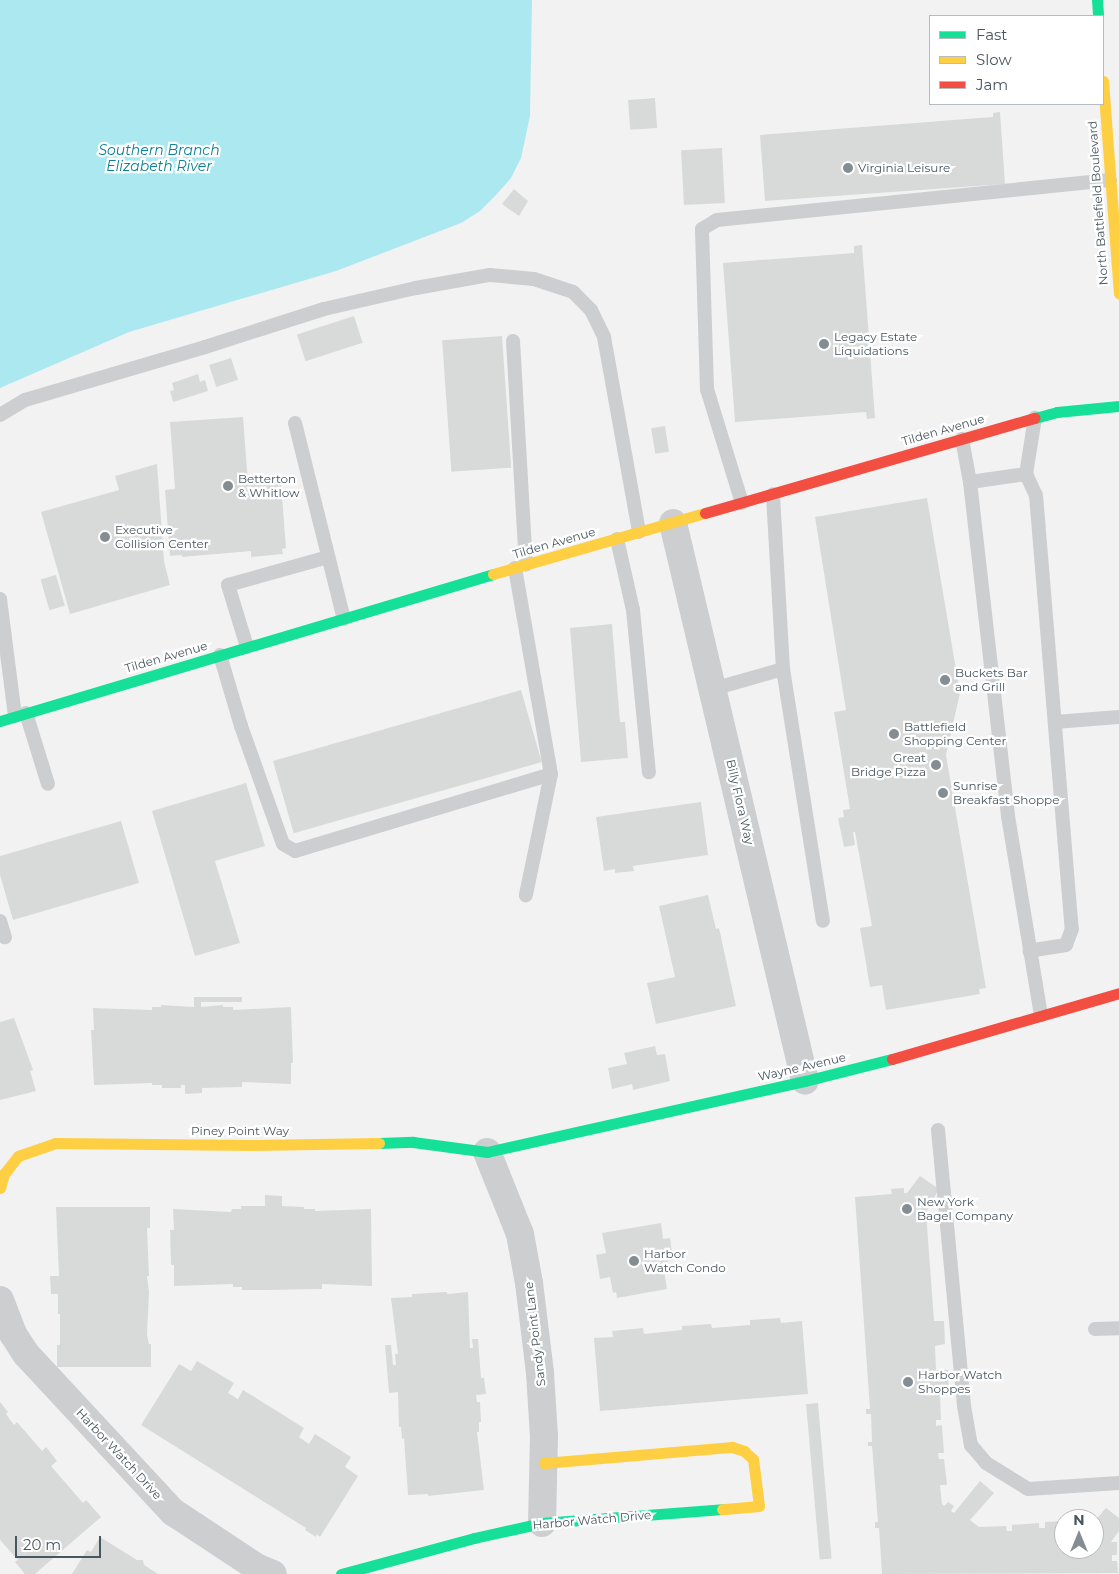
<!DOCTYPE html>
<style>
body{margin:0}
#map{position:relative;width:1119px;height:1574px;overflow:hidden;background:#f2f2f2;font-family:Montserrat,sans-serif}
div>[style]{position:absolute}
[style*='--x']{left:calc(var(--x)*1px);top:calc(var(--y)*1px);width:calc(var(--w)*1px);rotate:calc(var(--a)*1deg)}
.water>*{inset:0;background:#abe8ef}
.building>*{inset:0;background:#d8dada;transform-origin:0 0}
.lane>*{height:14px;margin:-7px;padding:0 7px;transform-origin:7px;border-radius:7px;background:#ccced0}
.street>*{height:28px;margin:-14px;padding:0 14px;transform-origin:14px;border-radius:14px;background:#ccced0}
.fast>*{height:11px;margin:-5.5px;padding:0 5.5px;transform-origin:5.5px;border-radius:5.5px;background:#16e098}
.slow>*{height:11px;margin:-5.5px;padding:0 5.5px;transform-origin:5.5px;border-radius:5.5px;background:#ffcf43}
.jam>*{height:11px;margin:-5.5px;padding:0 5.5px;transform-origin:5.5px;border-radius:5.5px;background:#f24e42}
.dots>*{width:14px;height:14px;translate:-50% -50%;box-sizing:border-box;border:2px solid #fff;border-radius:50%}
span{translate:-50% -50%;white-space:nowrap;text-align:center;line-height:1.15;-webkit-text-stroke:4.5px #fff;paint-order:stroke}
.poi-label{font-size:12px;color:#48565f}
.left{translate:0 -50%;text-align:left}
.right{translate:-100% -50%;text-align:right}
.street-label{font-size:12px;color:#48565f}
.water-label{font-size:14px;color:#0b8191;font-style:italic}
.legend{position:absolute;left:929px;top:15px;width:175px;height:90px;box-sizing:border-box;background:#fff;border:1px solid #b6bbbf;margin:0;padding:6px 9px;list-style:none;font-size:15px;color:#48565f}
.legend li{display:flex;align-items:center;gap:10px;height:25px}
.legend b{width:25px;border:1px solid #b6bbbf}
.north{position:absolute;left:1054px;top:1509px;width:50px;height:50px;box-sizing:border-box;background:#fff;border:1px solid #b6bbbf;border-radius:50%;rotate:0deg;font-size:14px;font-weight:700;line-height:20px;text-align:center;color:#48565f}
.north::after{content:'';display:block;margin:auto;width:18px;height:22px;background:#848d92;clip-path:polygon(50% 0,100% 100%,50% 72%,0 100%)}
.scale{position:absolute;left:15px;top:1536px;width:86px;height:22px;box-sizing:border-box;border:2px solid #48565f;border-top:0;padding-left:6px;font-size:15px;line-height:18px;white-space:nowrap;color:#48565f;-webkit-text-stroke:4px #fff;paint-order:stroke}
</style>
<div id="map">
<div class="water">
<div style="clip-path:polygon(0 0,532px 0,530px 116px,521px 158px,511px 178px,496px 195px,480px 211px,461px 223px,336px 271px,129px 332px,0 388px)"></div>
</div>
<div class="building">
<div style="left:655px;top:98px;width:30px;height:27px;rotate:86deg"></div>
<div style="clip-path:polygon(1000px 112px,1005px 184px,765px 201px,760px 135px,993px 117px,993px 113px)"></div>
<div style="left:722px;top:148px;width:55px;height:41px;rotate:87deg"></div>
<div style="clip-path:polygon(514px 189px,528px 201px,519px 216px,502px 204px)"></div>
<div style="clip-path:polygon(862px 245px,875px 418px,867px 419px,866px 412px,735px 422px,723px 263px,854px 253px,854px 246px)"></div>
<div style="left:354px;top:316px;width:28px;height:60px;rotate:72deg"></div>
<div style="left:502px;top:336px;width:132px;height:60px;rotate:86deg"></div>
<div style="left:231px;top:358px;width:23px;height:23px;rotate:72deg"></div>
<div style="clip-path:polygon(198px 374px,200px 382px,205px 380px,208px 391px,173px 402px,170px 391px,174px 390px,172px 383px)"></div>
<div style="clip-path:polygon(243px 417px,248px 484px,281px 482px,286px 548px,282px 549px,283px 554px,251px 557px,251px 551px,182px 557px,182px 555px,170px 556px,165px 490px,175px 489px,170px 422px)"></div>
<div style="left:665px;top:426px;width:26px;height:14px;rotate:81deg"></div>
<div style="clip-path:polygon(157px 464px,164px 561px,170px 585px,70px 614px,41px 512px,119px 490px,115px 476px)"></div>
<div style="clip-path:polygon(927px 498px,960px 693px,946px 755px,986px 988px,979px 989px,980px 994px,886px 1010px,882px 985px,870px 987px,860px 928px,872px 926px,855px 832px,853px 832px,855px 845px,844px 847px,838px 818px,844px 817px,843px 810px,850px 809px,834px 712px,846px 710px,815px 517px)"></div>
<div style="left:56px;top:575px;width:32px;height:16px;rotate:74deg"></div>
<div style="clip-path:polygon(612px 624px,620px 722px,625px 722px,628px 758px,581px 762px,570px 628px)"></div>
<div style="left:521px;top:690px;width:75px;height:258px;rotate:74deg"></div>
<div style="clip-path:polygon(246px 783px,265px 846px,215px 861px,240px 943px,195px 956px,152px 811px)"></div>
<div style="clip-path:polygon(701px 802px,708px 855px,633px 866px,634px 871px,615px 873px,615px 869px,604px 871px,596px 817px)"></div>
<div style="clip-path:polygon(121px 821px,139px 883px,13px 920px,0 875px,0 856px)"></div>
<div style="clip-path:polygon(708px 895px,716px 929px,719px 928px,736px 1006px,656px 1024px,647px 983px,675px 977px,659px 906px)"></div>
<div style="clip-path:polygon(194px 997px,242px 997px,242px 1002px,201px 1002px,201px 1007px,223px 1005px,223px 1007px,233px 1007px,233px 1010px,291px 1007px,293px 1063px,291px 1063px,291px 1084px,242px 1082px,242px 1087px,202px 1088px,202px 1093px,185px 1094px,185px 1085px,181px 1085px,181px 1088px,162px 1088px,162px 1085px,152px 1085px,152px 1083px,94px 1085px,91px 1030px,94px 1030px,93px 1008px,152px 1010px,152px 1007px,161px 1007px,161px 1005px,194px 1007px)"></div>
<div style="clip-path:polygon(14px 1018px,33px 1070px,30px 1071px,36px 1091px,0 1100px,0 1022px)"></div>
<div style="clip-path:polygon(655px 1046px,657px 1055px,665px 1054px,670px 1081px,633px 1090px,632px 1084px,612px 1089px,608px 1068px,627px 1064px,624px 1053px)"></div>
<div style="clip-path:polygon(920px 1176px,939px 1189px,926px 1212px,934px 1321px,944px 1321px,945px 1344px,935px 1346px,936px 1370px,948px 1370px,949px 1393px,940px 1394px,941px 1420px,936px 1420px,936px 1426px,942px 1425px,944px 1453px,938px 1453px,939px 1459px,944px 1459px,947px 1485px,940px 1485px,942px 1504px,944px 1506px,948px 1502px,954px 1506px,951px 1511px,954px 1513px,980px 1481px,994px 1493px,970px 1520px,979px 1527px,1006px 1526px,1007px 1531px,1012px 1531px,1012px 1525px,1039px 1523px,1039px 1528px,1045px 1528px,1045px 1522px,1064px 1521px,1064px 1549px,1094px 1549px,1094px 1522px,1106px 1508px,1119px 1518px,1119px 1531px,1111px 1542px,1117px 1542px,1117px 1555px,1112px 1555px,1112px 1561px,1117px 1561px,1118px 1573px,882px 1574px,879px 1528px,875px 1528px,875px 1522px,878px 1522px,872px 1446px,868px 1446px,868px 1442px,872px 1442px,871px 1414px,866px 1414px,866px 1409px,870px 1409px,855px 1197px,892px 1194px,891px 1189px,904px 1188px,904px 1193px,907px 1193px)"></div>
<div style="clip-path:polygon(265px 1195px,282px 1196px,282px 1206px,304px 1207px,304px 1209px,315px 1209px,315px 1211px,371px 1209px,372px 1286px,322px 1284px,322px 1289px,265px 1290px,242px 1290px,242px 1287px,233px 1287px,233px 1284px,174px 1286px,174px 1265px,171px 1265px,170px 1230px,174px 1230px,173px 1209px,231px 1212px,232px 1209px,241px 1209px,241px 1206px,265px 1206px)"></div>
<div style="clip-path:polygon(56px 1207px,150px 1207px,150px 1228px,147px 1228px,149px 1276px,147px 1276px,149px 1292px,147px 1335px,149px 1344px,151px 1344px,151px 1367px,57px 1367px,57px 1345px,60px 1345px,60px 1314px,58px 1314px,58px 1294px,51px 1294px,50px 1276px,59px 1276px)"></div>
<div style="clip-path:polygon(661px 1223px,663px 1239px,670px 1238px,673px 1260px,668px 1261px,670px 1269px,664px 1270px,667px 1289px,617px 1298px,616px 1292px,613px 1293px,610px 1277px,600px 1279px,596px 1255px,606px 1253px,602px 1233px)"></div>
<div style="clip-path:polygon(447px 1292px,447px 1294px,468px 1292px,470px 1348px,473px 1348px,472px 1339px,478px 1339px,481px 1378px,484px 1378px,486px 1394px,476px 1395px,477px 1402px,480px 1402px,481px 1422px,479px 1422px,479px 1432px,477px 1432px,484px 1490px,428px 1496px,428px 1494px,408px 1495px,404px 1438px,402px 1439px,401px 1427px,399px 1427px,398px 1392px,389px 1393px,385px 1345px,391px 1345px,393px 1365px,396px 1365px,395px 1354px,398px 1354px,391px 1298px,412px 1297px,412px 1294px)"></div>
<div style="clip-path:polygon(780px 1318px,781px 1323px,802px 1321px,808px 1394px,600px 1411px,594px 1338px,613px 1337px,612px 1331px,643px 1328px,644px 1334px,682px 1330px,682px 1326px,711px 1324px,712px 1328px,750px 1325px,750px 1320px)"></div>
<div style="clip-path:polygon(197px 1361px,234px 1383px,228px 1393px,238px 1399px,243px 1390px,304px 1428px,299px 1437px,309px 1444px,315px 1434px,351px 1457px,345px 1467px,358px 1476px,320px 1537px,317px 1534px,316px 1537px,305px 1530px,306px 1528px,141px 1425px,179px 1364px,191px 1371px)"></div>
<div style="clip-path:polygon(0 1402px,8px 1412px,6px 1414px,14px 1425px,17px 1422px,42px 1451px,46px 1447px,57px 1461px,51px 1466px,83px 1503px,86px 1500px,101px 1517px,35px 1574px,25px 1574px,15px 1562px,18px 1560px,0 1540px)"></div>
<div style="left:818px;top:1403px;width:156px;height:12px;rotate:85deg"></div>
<div style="clip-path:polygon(100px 1537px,137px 1560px,143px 1560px,144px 1565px,158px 1574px,72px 1574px,87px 1550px,91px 1552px)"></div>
</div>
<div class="lane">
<div style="--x:513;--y:341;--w:224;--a:86.7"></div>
<div style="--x:0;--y:415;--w:29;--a:-31"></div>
<div style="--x:25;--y:400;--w:188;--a:-16.4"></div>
<div style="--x:205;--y:347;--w:125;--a:-17.7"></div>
<div style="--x:324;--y:309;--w:94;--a:-12.9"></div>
<div style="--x:416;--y:288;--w:75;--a:-10"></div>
<div style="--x:490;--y:275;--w:44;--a:5.2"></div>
<div style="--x:534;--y:279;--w:41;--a:18.4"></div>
<div style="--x:573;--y:292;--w:25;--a:45"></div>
<div style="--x:591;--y:310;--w:30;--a:64"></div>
<div style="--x:604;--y:337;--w:198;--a:79.8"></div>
<div style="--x:295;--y:423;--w:202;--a:76"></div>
<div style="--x:962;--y:439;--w:44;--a:79.5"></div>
<div style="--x:970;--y:482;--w:336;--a:83.5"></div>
<div style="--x:1008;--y:816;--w:202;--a:80.6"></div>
<div style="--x:1026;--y:474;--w:57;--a:-80.9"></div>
<div style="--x:970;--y:482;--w:57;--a:-8.1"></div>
<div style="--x:1026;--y:474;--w:23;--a:65"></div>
<div style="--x:1036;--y:495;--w:435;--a:85.3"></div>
<div style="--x:1072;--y:929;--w:17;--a:111"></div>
<div style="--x:1066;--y:945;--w:37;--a:171"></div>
<div style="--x:742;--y:503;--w:119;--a:-107.1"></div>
<div style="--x:707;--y:389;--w:160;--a:-91.8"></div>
<div style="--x:702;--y:229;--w:17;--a:-31"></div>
<div style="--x:717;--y:220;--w:395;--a:-5.8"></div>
<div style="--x:617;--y:539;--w:73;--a:77.3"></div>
<div style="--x:633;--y:610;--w:163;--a:84.4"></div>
<div style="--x:515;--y:568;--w:209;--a:80.1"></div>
<div style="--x:551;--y:774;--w:124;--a:101.7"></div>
<div style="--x:0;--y:599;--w:118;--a:82.7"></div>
<div style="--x:247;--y:647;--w:65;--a:-107"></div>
<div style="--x:228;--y:585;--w:104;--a:-15.6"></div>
<div style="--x:220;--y:655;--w:74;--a:73.5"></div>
<div style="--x:241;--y:726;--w:125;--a:70.4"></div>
<div style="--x:283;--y:844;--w:14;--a:30"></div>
<div style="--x:295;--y:851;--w:267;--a:-16.7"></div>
<div style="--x:783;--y:669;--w:255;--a:81"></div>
<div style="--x:713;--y:689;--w:73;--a:-15.9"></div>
<div style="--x:783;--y:669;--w:175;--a:-93.3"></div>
<div style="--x:26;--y:713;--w:74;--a:72.8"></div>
<div style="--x:1055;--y:722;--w:64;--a:-4.5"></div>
<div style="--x:0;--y:921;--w:17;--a:73"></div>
<div style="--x:938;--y:1130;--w:277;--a:84.6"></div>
<div style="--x:964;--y:1406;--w:40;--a:80"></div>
<div style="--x:971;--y:1445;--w:23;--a:50"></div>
<div style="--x:986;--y:1463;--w:49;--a:31.8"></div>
<div style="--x:1028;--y:1489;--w:91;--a:-3.8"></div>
<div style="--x:1095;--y:1329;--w:24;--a:-2"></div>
</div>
<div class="street">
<div style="--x:673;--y:523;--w:573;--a:76.69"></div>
<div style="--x:487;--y:1152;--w:88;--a:68.1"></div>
<div style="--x:520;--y:1234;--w:50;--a:79.6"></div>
<div style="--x:529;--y:1283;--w:91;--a:83"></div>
<div style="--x:540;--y:1373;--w:63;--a:86.4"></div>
<div style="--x:544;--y:1436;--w:87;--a:91.3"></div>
<div style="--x:0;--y:1300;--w:36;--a:69"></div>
<div style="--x:13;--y:1334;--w:24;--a:57"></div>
<div style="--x:26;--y:1354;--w:216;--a:47.1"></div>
<div style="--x:173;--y:1512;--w:102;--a:33.4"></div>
<div style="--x:258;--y:1568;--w:16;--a:22"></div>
</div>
<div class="fast">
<div style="--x:1097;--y:0;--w:16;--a:86"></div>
<div style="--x:1035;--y:418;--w:23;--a:-15"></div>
<div style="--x:1057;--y:412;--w:62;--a:-5.5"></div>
<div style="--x:0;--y:721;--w:514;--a:-16.6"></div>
<div style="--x:379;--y:1143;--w:34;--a:-2"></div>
<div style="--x:413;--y:1142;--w:75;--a:7.7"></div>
<div style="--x:487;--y:1152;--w:326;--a:-12.6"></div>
<div style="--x:805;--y:1081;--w:90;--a:-14.2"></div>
<div style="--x:341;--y:1574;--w:138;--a:-15.1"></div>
<div style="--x:474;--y:1538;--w:70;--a:-12.4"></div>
<div style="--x:542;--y:1523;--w:181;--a:-4.4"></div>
</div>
<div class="slow">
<div style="--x:1103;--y:81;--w:213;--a:85.7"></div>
<div style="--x:493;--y:574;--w:221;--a:-16.1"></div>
<div style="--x:0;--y:1188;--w:15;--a:-74"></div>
<div style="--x:4;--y:1174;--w:23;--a:-52"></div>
<div style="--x:18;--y:1156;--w:39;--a:-19"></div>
<div style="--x:55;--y:1143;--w:197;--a:0.6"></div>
<div style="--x:252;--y:1145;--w:127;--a:-0.9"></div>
<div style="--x:544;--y:1463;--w:189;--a:-4.9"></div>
<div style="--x:732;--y:1447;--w:13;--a:18"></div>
<div style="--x:744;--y:1451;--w:12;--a:42"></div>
<div style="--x:753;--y:1459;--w:47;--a:82.7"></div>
<div style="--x:759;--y:1506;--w:37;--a:175"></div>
</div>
<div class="jam">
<div style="--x:705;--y:513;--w:343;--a:-16.1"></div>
<div style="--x:892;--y:1059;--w:236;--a:-16.2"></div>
</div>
<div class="dots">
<div style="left:848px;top:168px;background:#848d92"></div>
<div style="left:824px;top:344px;background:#848d92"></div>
<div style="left:228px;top:486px;background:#848d92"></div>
<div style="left:105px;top:537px;background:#848d92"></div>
<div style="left:945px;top:680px;background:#848d92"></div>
<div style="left:894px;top:734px;background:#848d92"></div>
<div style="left:936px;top:765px;background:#848d92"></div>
<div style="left:943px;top:793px;background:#848d92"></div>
<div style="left:907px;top:1209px;background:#848d92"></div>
<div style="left:634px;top:1261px;background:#848d92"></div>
<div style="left:908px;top:1382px;background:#848d92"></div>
</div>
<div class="poi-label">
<span class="left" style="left:858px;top:168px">Virginia Leisure</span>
<span class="left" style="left:834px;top:344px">Legacy Estate<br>Liquidations</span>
<span class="left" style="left:238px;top:486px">Betterton<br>&amp; Whitlow</span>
<span class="left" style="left:115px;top:537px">Executive<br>Collision Center</span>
<span class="left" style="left:955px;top:680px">Buckets Bar<br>and Grill</span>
<span class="left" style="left:904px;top:734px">Battlefield<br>Shopping Center</span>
<span class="right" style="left:926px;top:765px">Great<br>Bridge Pizza</span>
<span class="left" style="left:953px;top:793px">Sunrise<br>Breakfast Shoppe</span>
<span class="left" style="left:917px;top:1209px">New York<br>Bagel Company</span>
<span class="left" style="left:644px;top:1261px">Harbor<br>Watch Condo</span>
<span class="left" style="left:918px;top:1382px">Harbor Watch<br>Shoppes</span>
</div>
<div class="street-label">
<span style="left:1098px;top:203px;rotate:-94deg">North Battlefield Boulevard</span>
<span style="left:943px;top:430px;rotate:-16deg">Tilden Avenue</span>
<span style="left:554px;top:543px;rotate:-16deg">Tilden Avenue</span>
<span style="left:166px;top:657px;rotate:-16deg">Tilden Avenue</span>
<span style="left:740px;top:802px;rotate:77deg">Billy Flora Way</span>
<span style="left:802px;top:1067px;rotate:-13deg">Wayne Avenue</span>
<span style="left:240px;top:1131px">Piney Point Way</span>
<span style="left:535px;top:1334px;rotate:-97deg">Sandy Point Lane</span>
<span style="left:119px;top:1454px;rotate:47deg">Harbor Watch Drive</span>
<span style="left:592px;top:1520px;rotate:-5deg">Harbor Watch Drive</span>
</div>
<div class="water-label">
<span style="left:159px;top:158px">Southern Branch<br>Elizabeth River</span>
</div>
<ul class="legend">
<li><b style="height:6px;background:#16e098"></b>Fast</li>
<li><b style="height:6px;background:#ffcf43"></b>Slow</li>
<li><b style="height:6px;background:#f24e42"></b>Jam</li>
</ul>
<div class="north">N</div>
<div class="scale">20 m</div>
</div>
